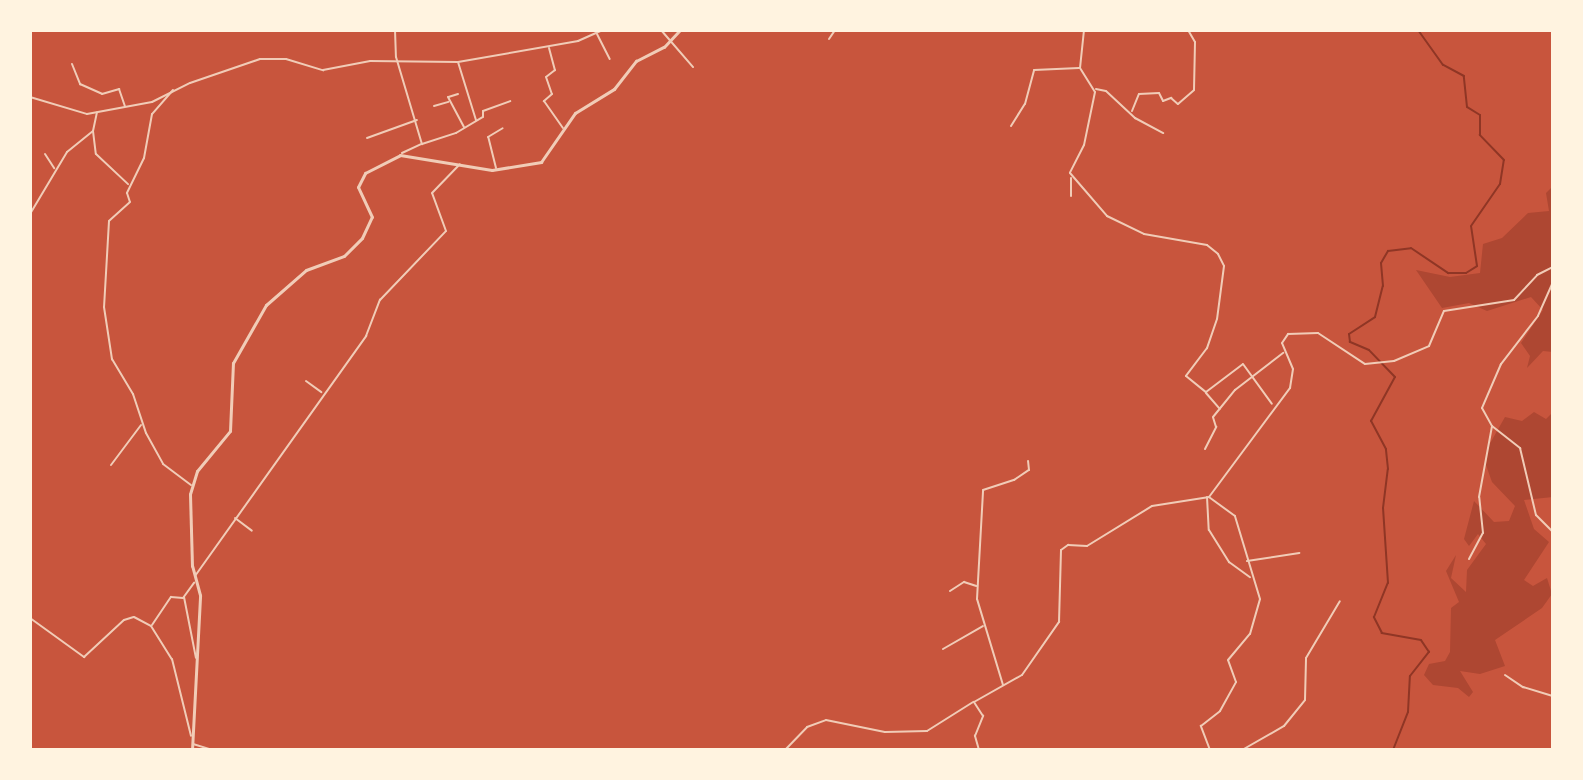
<!DOCTYPE html>
<style>
body{margin:0}
#map{position:relative;width:1583px;height:780px;overflow:hidden;background:#c8553d;font-family:"Open Sans",sans-serif}
div>[style]{position:absolute}
[style*='--x']{left:calc(var(--x)*1px);top:calc(var(--y)*1px);width:calc(var(--w)*1px);rotate:calc(var(--a)*1deg)}
.green>*{inset:0;background:#ae4732}
.stream>*{height:2px;margin:-1px;padding:0 1px;transform-origin:1px;border-radius:1px;background:#8f3625}
.minor>*{height:2px;margin:-1px;padding:0 1px;transform-origin:1px;border-radius:1px;background:#f1ccb7}
.tertiary>*{height:3px;margin:-1.5px;padding:0 1.5px;transform-origin:1.5px;border-radius:1.5px;background:#f1ccb7}
span{translate:-50% -50%;white-space:nowrap;text-align:center;line-height:1.15;-webkit-text-stroke:7px #fff3e0;paint-order:stroke}
.frame{position:absolute;inset:0;border:32px solid #fff3e0;pointer-events:none}
</style>
<div id="map">
<div class="green">
<div style="clip-path:polygon(1553px 186px,1553px 352px,1543px 351px,1527px 368px,1530px 356px,1521px 343px,1543px 310px,1531px 297px,1487px 311px,1469px 303px,1442px 308px,1416px 270px,1450px 277px,1480px 273px,1483px 244px,1502px 238px,1528px 213px,1549px 211px,1546px 193px)"></div>
<div style="clip-path:polygon(1534px 412px,1546px 419px,1553px 412px,1553px 497px,1524px 500px,1534px 529px,1549px 542px,1524px 580px,1533px 586px,1547px 578px,1552px 594px,1542px 608px,1495px 640px,1505px 666px,1480px 674px,1460px 671px,1473px 692px,1469px 697px,1458px 688px,1433px 685px,1424px 675px,1429px 664px,1445px 661px,1450px 652px,1451px 608px,1459px 602px,1446px 571px,1456px 555px,1451px 578px,1466px 592px,1467px 570px,1486px 544px,1478px 534px,1469px 546px,1464px 539px,1474px 501px,1494px 522px,1509px 521px,1515px 506px,1492px 482px,1486px 465px,1488px 447px,1505px 417px,1522px 421px)"></div>
</div>
<div class="stream">
<div style="--x:1393;--y:750;--w:41;--a:-68.5"></div>
<div style="--x:1408;--y:712;--w:36;--a:-87"></div>
<div style="--x:1410;--y:676;--w:31;--a:-52"></div>
<div style="--x:1429;--y:652;--w:14;--a:-124"></div>
<div style="--x:1421;--y:640;--w:40;--a:-170"></div>
<div style="--x:1382;--y:633;--w:18;--a:-117"></div>
<div style="--x:1374;--y:617;--w:37;--a:-68"></div>
<div style="--x:1388;--y:583;--w:75;--a:-93.8"></div>
<div style="--x:1383;--y:508;--w:39;--a:-83"></div>
<div style="--x:1388;--y:469;--w:20;--a:-96"></div>
<div style="--x:1386;--y:449;--w:32;--a:-118"></div>
<div style="--x:1371;--y:421;--w:50;--a:-61.4"></div>
<div style="--x:1395;--y:377;--w:37;--a:-134"></div>
<div style="--x:1369;--y:350;--w:21;--a:-157"></div>
<div style="--x:1350;--y:342;--w:8;--a:-97"></div>
<div style="--x:1349;--y:334;--w:31;--a:-33"></div>
<div style="--x:1375;--y:317;--w:32;--a:-76"></div>
<div style="--x:1383;--y:286;--w:23;--a:-95"></div>
<div style="--x:1381;--y:263;--w:14;--a:-60"></div>
<div style="--x:1388;--y:251;--w:23;--a:-7"></div>
<div style="--x:1411;--y:248;--w:45;--a:34"></div>
<div style="--x:1448;--y:273;--w:18;--a:0"></div>
<div style="--x:1466;--y:273;--w:13;--a:-32"></div>
<div style="--x:1477;--y:266;--w:40;--a:-98.5"></div>
<div style="--x:1471;--y:226;--w:51;--a:-55.4"></div>
<div style="--x:1500;--y:184;--w:24;--a:-81"></div>
<div style="--x:1504;--y:160;--w:35;--a:-134"></div>
<div style="--x:1480;--y:135;--w:20;--a:-90"></div>
<div style="--x:1480;--y:115;--w:15;--a:-148"></div>
<div style="--x:1467;--y:107;--w:31;--a:-96"></div>
<div style="--x:1464;--y:76;--w:24;--a:-152"></div>
<div style="--x:1443;--y:65;--w:43;--a:-125.5"></div>
</div>
<div class="minor">
<div style="--x:395;--y:30;--w:27;--a:88"></div>
<div style="--x:396;--y:57;--w:91;--a:73.4"></div>
<div style="--x:422;--y:144;--w:36;--a:-18"></div>
<div style="--x:456;--y:133;--w:31;--a:-31"></div>
<div style="--x:483;--y:117;--w:6;--a:-90"></div>
<div style="--x:483;--y:111;--w:29;--a:-20"></div>
<div style="--x:661;--y:30;--w:49;--a:49.1"></div>
<div style="--x:1084;--y:30;--w:38;--a:96"></div>
<div style="--x:1080;--y:68;--w:28;--a:58"></div>
<div style="--x:1095;--y:92;--w:54;--a:101.7"></div>
<div style="--x:1084;--y:145;--w:31;--a:117"></div>
<div style="--x:1070;--y:173;--w:57;--a:49.3"></div>
<div style="--x:1107;--y:216;--w:41;--a:25.9"></div>
<div style="--x:1144;--y:234;--w:64;--a:9.9"></div>
<div style="--x:1207;--y:245;--w:14;--a:39"></div>
<div style="--x:1218;--y:254;--w:13;--a:63"></div>
<div style="--x:1224;--y:266;--w:53;--a:97.5"></div>
<div style="--x:1217;--y:319;--w:31;--a:109"></div>
<div style="--x:1207;--y:348;--w:35;--a:127"></div>
<div style="--x:1186;--y:376;--w:26;--a:39"></div>
<div style="--x:1206;--y:392;--w:46;--a:-37.1"></div>
<div style="--x:1243;--y:364;--w:49;--a:54.1"></div>
<div style="--x:597;--y:34;--w:28;--a:63"></div>
<div style="--x:829;--y:39;--w:11;--a:-56"></div>
<div style="--x:549;--y:48;--w:23;--a:75"></div>
<div style="--x:555;--y:70;--w:11;--a:142"></div>
<div style="--x:546;--y:77;--w:18;--a:71"></div>
<div style="--x:552;--y:94;--w:11;--a:139"></div>
<div style="--x:544;--y:101;--w:33;--a:55"></div>
<div style="--x:458;--y:62;--w:61;--a:72.8"></div>
<div style="--x:72;--y:64;--w:22;--a:68"></div>
<div style="--x:80;--y:84;--w:24;--a:24"></div>
<div style="--x:102;--y:94;--w:18;--a:-16"></div>
<div style="--x:119;--y:89;--w:18;--a:71"></div>
<div style="--x:1096;--y:89;--w:10;--a:11"></div>
<div style="--x:1106;--y:91;--w:40;--a:43"></div>
<div style="--x:1135;--y:118;--w:32;--a:28"></div>
<div style="--x:173;--y:90;--w:32;--a:131"></div>
<div style="--x:152;--y:114;--w:45;--a:100.3"></div>
<div style="--x:144;--y:158;--w:39;--a:116"></div>
<div style="--x:127;--y:193;--w:9;--a:72"></div>
<div style="--x:130;--y:202;--w:28;--a:138"></div>
<div style="--x:109;--y:221;--w:86;--a:93.3"></div>
<div style="--x:104;--y:307;--w:53;--a:81.3"></div>
<div style="--x:112;--y:359;--w:41;--a:59"></div>
<div style="--x:133;--y:394;--w:41;--a:71.6"></div>
<div style="--x:146;--y:433;--w:35;--a:61"></div>
<div style="--x:163;--y:464;--w:35;--a:37"></div>
<div style="--x:458;--y:94;--w:10;--a:163"></div>
<div style="--x:448;--y:97;--w:34;--a:62"></div>
<div style="--x:30;--y:97;--w:59;--a:16.6"></div>
<div style="--x:87;--y:114;--w:66;--a:-10.5"></div>
<div style="--x:152;--y:102;--w:42;--a:-26.6"></div>
<div style="--x:190;--y:83;--w:74;--a:-18.9"></div>
<div style="--x:260;--y:59;--w:26;--a:0"></div>
<div style="--x:286;--y:59;--w:39;--a:17"></div>
<div style="--x:323;--y:70;--w:48;--a:-10.8"></div>
<div style="--x:370;--y:61;--w:88;--a:0.7"></div>
<div style="--x:458;--y:62;--w:122;--a:-9.9"></div>
<div style="--x:578;--y:41;--w:27;--a:-24"></div>
<div style="--x:434;--y:106;--w:15;--a:-16"></div>
<div style="--x:1132;--y:111;--w:18;--a:-68"></div>
<div style="--x:1139;--y:94;--w:20;--a:-3"></div>
<div style="--x:1159;--y:93;--w:9;--a:63"></div>
<div style="--x:1163;--y:101;--w:9;--a:-21"></div>
<div style="--x:1171;--y:98;--w:9;--a:41"></div>
<div style="--x:1178;--y:104;--w:21;--a:-41"></div>
<div style="--x:1194;--y:90;--w:48;--a:-88.8"></div>
<div style="--x:1195;--y:42;--w:14;--a:-120"></div>
<div style="--x:1011;--y:126;--w:26;--a:-58"></div>
<div style="--x:1025;--y:104;--w:35;--a:-75"></div>
<div style="--x:1034;--y:70;--w:45;--a:-2.5"></div>
<div style="--x:93;--y:131;--w:23;--a:83"></div>
<div style="--x:96;--y:154;--w:44;--a:43.2"></div>
<div style="--x:367;--y:138;--w:53;--a:-19.8"></div>
<div style="--x:402;--y:153;--w:21;--a:-25"></div>
<div style="--x:45;--y:154;--w:17;--a:57"></div>
<div style="--x:496;--y:168;--w:32;--a:-104"></div>
<div style="--x:488;--y:137;--w:17;--a:-31"></div>
<div style="--x:1071;--y:196;--w:18;--a:-90"></div>
<div style="--x:30;--y:214;--w:72;--a:-59.2"></div>
<div style="--x:67;--y:152;--w:33;--a:-39"></div>
<div style="--x:93;--y:131;--w:19;--a:-78"></div>
<div style="--x:1553;--y:282;--w:37;--a:114"></div>
<div style="--x:1538;--y:316;--w:61;--a:127.6"></div>
<div style="--x:1501;--y:364;--w:48;--a:113.4"></div>
<div style="--x:1482;--y:408;--w:21;--a:61"></div>
<div style="--x:1492;--y:426;--w:36;--a:38"></div>
<div style="--x:1520;--y:448;--w:69;--a:76.6"></div>
<div style="--x:1536;--y:515;--w:24;--a:45"></div>
<div style="--x:306;--y:381;--w:19;--a:36"></div>
<div style="--x:1206;--y:393;--w:21;--a:49"></div>
<div style="--x:1205;--y:449;--w:25;--a:-63"></div>
<div style="--x:1216;--y:427;--w:10;--a:-107"></div>
<div style="--x:1213;--y:417;--w:35;--a:-51"></div>
<div style="--x:1235;--y:390;--w:61;--a:-37.6"></div>
<div style="--x:111;--y:465;--w:50;--a:-53.1"></div>
<div style="--x:1207;--y:497;--w:33;--a:87"></div>
<div style="--x:1209;--y:530;--w:38;--a:58"></div>
<div style="--x:1229;--y:562;--w:26;--a:36"></div>
<div style="--x:235;--y:518;--w:21;--a:37"></div>
<div style="--x:1469;--y:559;--w:30;--a:-62"></div>
<div style="--x:1483;--y:533;--w:36;--a:-96"></div>
<div style="--x:1479;--y:497;--w:72;--a:-79.6"></div>
<div style="--x:1247;--y:561;--w:53;--a:-8.7"></div>
<div style="--x:195;--y:576;--w:295;--a:-54.5"></div>
<div style="--x:366;--y:336;--w:39;--a:-69"></div>
<div style="--x:380;--y:300;--w:95;--a:-46.3"></div>
<div style="--x:446;--y:231;--w:40;--a:-110.2"></div>
<div style="--x:432;--y:193;--w:40;--a:-46"></div>
<div style="--x:950;--y:591;--w:17;--a:-33"></div>
<div style="--x:964;--y:582;--w:13;--a:18"></div>
<div style="--x:184;--y:597;--w:62;--a:78.9"></div>
<div style="--x:30;--y:618;--w:67;--a:35.8"></div>
<div style="--x:84;--y:657;--w:54;--a:-42.8"></div>
<div style="--x:124;--y:620;--w:10;--a:-17"></div>
<div style="--x:134;--y:617;--w:19;--a:28"></div>
<div style="--x:151;--y:626;--w:39;--a:58"></div>
<div style="--x:172;--y:659;--w:79;--a:76.1"></div>
<div style="--x:152;--y:625;--w:34;--a:-56"></div>
<div style="--x:171;--y:597;--w:12;--a:5"></div>
<div style="--x:183;--y:598;--w:19;--a:-54"></div>
<div style="--x:943;--y:649;--w:46;--a:-29.9"></div>
<div style="--x:1505;--y:675;--w:22;--a:34"></div>
<div style="--x:1523;--y:687;--w:31;--a:17"></div>
<div style="--x:1003;--y:685;--w:90;--a:-106.8"></div>
<div style="--x:977;--y:599;--w:109;--a:-86.8"></div>
<div style="--x:983;--y:490;--w:33;--a:-18"></div>
<div style="--x:1014;--y:480;--w:18;--a:-34"></div>
<div style="--x:1029;--y:470;--w:9;--a:-96"></div>
<div style="--x:193;--y:744;--w:21;--a:17"></div>
<div style="--x:785;--y:750;--w:32;--a:-46"></div>
<div style="--x:807;--y:727;--w:20;--a:-20"></div>
<div style="--x:826;--y:720;--w:60;--a:11.5"></div>
<div style="--x:885;--y:732;--w:42;--a:-1.4"></div>
<div style="--x:927;--y:731;--w:54;--a:-32.2"></div>
<div style="--x:979;--y:750;--w:15;--a:-106"></div>
<div style="--x:975;--y:736;--w:22;--a:-68"></div>
<div style="--x:983;--y:716;--w:17;--a:-123"></div>
<div style="--x:974;--y:702;--w:55;--a:-29.4"></div>
<div style="--x:1022;--y:675;--w:65;--a:-55.1"></div>
<div style="--x:1059;--y:622;--w:72;--a:-88.4"></div>
<div style="--x:1061;--y:550;--w:9;--a:-36"></div>
<div style="--x:1068;--y:545;--w:19;--a:3"></div>
<div style="--x:1087;--y:546;--w:76;--a:-31.6"></div>
<div style="--x:1152;--y:506;--w:58;--a:-9"></div>
<div style="--x:1209;--y:497;--w:136;--a:-53.4"></div>
<div style="--x:1290;--y:388;--w:19;--a:-81"></div>
<div style="--x:1293;--y:369;--w:28;--a:-113"></div>
<div style="--x:1282;--y:343;--w:11;--a:-56"></div>
<div style="--x:1288;--y:334;--w:30;--a:-2"></div>
<div style="--x:1318;--y:333;--w:56;--a:33.4"></div>
<div style="--x:1365;--y:364;--w:29;--a:-6"></div>
<div style="--x:1394;--y:361;--w:38;--a:-23"></div>
<div style="--x:1429;--y:346;--w:38;--a:-67"></div>
<div style="--x:1444;--y:311;--w:71;--a:-8.9"></div>
<div style="--x:1514;--y:300;--w:34;--a:-47"></div>
<div style="--x:1537;--y:275;--w:18;--a:-27"></div>
<div style="--x:1210;--y:750;--w:26;--a:-111"></div>
<div style="--x:1201;--y:726;--w:24;--a:-38"></div>
<div style="--x:1220;--y:711;--w:33;--a:-61"></div>
<div style="--x:1236;--y:682;--w:23;--a:-110"></div>
<div style="--x:1228;--y:660;--w:34;--a:-50"></div>
<div style="--x:1250;--y:634;--w:36;--a:-74"></div>
<div style="--x:1260;--y:599;--w:87;--a:-106.8"></div>
<div style="--x:1235;--y:516;--w:31;--a:-144"></div>
<div style="--x:1242;--y:750;--w:48;--a:-29.7"></div>
<div style="--x:1284;--y:726;--w:33;--a:-51"></div>
<div style="--x:1305;--y:700;--w:42;--a:-88.6"></div>
<div style="--x:1306;--y:658;--w:66;--a:-59.2"></div>
</div>
<div class="tertiary">
<div style="--x:192;--y:750;--w:155;--a:-87"></div>
<div style="--x:200;--y:595;--w:30;--a:-105"></div>
<div style="--x:192;--y:566;--w:72;--a:-91.6"></div>
<div style="--x:190;--y:494;--w:24;--a:-73"></div>
<div style="--x:197;--y:471;--w:52;--a:-50.5"></div>
<div style="--x:230;--y:431;--w:68;--a:-87.5"></div>
<div style="--x:233;--y:363;--w:67;--a:-60.4"></div>
<div style="--x:266;--y:305;--w:53;--a:-41.2"></div>
<div style="--x:306;--y:270;--w:40;--a:-20.2"></div>
<div style="--x:344;--y:256;--w:25;--a:-45"></div>
<div style="--x:362;--y:238;--w:23;--a:-65"></div>
<div style="--x:372;--y:217;--w:33;--a:-115"></div>
<div style="--x:358;--y:187;--w:16;--a:-63"></div>
<div style="--x:365;--y:173;--w:39;--a:-27"></div>
<div style="--x:400;--y:155;--w:93;--a:9.3"></div>
<div style="--x:492;--y:170;--w:50;--a:-9.3"></div>
<div style="--x:541;--y:162;--w:60;--a:-55.2"></div>
<div style="--x:575;--y:113;--w:46;--a:-31.6"></div>
<div style="--x:614;--y:89;--w:36;--a:-52"></div>
<div style="--x:636;--y:61;--w:31;--a:-27"></div>
<div style="--x:664;--y:47;--w:23;--a:-47"></div>
</div>
<div class="frame"></div>
</div>
